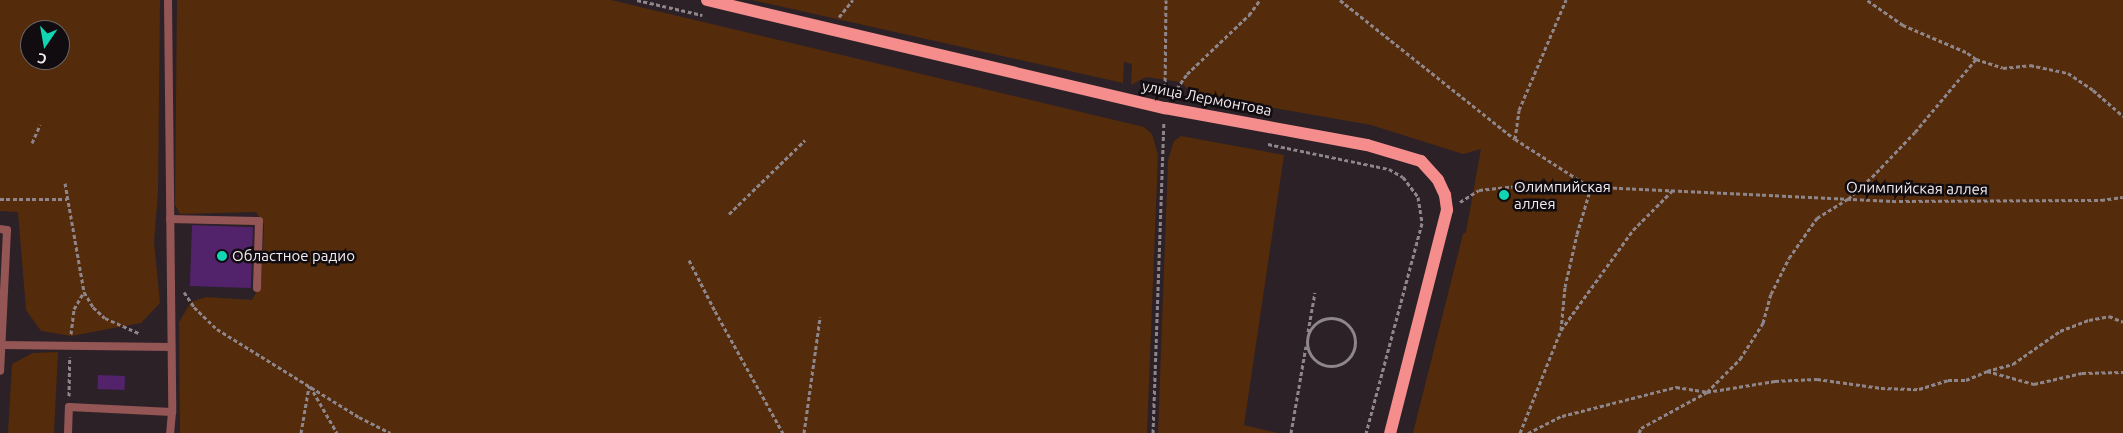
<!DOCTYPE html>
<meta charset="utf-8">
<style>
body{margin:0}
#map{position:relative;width:2123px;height:433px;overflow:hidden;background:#2c2127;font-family:Ubuntu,sans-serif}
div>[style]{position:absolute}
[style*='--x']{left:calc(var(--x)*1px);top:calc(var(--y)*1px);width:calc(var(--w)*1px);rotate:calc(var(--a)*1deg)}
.green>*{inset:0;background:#542b0b}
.building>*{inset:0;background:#52226b;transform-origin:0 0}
.path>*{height:3px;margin-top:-1.5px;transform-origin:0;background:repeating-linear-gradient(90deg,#8f868b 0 4px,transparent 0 6.5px)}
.path>.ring{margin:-1.5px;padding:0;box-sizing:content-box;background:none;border:3px solid #8f868b;border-radius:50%}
.service>*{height:8px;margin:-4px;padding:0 4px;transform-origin:4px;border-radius:4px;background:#945555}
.primary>*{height:12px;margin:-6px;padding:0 6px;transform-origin:6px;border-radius:6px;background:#f58d8d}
.dots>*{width:14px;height:14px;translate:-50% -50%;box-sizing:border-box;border:2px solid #110c0f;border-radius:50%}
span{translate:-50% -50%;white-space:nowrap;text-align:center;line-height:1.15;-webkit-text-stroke:5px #110c0f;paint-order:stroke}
.street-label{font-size:15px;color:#f4ecf0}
.poi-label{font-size:15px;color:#f4ecf0}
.left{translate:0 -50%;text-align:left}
.north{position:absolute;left:20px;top:20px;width:50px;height:50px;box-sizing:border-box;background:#110c0f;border:1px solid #6c6669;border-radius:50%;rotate:192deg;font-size:14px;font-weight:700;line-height:20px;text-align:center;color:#f4ecf0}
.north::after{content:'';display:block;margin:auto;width:18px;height:22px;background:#12d5b4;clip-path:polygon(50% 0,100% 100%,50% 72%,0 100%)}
</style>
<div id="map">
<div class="green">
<div style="clip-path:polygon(evenodd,0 0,160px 0,158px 192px,154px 242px,160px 303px,141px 323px,71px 336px,41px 331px,26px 310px,18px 212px,0 211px,0 0,30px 30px,60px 30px,60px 60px,30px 60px,30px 30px)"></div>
<div style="clip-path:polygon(177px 0,611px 0,1144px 127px,1152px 134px,1158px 155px,1147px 433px,180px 433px,179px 322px,191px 302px,206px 297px,252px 300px,261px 284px,264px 224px,256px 212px,180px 214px,175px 205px)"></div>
<div style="clip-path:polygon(752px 0,2123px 0,2123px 433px,1413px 433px,1463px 234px,1466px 232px,1481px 149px,1463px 154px,1371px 125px,1194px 94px,1180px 82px,1146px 77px,1131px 85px,1132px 64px,1124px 62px,1123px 83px)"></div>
<div style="clip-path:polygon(1181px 136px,1284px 155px,1244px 425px,1277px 433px,1158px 433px,1168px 160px,1174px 141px)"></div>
<div style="clip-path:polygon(58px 352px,54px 433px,8px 433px,12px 364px,33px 353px)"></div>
</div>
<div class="building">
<div style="left:192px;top:225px;width:61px;height:61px;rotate:2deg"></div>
<div style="left:98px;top:375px;width:27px;height:14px;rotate:2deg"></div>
</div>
<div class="path">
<div style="--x:637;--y:0;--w:67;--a:13"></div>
<div style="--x:1340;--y:0;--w:223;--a:38.5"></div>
<div style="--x:1515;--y:139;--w:89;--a:32.6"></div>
<div style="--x:839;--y:17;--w:22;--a:-51"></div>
<div style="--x:1976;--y:59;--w:28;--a:18"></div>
<div style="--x:2003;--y:68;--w:27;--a:-6"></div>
<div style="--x:2030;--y:65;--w:39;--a:12"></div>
<div style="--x:2068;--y:73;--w:30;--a:34"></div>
<div style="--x:2093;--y:90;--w:40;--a:41"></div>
<div style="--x:1165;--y:94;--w:94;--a:-89.4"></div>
<div style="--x:1173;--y:94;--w:24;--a:-55"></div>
<div style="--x:1187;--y:74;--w:86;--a:-43.6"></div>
<div style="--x:1249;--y:15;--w:19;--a:-54"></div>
<div style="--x:1515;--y:139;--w:29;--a:-82"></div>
<div style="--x:1519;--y:110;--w:120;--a:-66.9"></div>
<div style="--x:32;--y:143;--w:20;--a:-66"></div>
<div style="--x:1268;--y:144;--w:124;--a:11.7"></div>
<div style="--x:1389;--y:169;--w:16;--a:30"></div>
<div style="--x:1403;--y:177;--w:25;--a:53"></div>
<div style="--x:1418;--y:197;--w:26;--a:81"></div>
<div style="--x:1422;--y:223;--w:217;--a:104.9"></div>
<div style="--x:65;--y:183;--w:111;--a:80.1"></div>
<div style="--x:84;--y:292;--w:17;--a:59"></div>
<div style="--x:93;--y:307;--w:16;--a:43"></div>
<div style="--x:105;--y:318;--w:37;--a:24"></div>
<div style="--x:0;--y:199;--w:67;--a:0"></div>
<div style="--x:1460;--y:202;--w:22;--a:-32"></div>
<div style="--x:1479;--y:190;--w:56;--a:-6.1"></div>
<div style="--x:1535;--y:184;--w:364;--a:2.7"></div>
<div style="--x:1899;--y:201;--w:202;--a:-0.3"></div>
<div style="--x:2101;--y:200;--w:22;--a:-8"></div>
<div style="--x:729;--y:214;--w:106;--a:-44.2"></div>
<div style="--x:689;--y:260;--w:57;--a:63"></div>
<div style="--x:715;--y:311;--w:140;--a:60.9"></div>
<div style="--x:184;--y:292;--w:18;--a:56"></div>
<div style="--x:194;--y:307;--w:32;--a:44"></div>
<div style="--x:217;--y:329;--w:167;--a:31.8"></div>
<div style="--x:359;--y:417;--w:35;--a:27"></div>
<div class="ring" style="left:1307px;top:318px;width:45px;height:45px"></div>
<div style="--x:1561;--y:330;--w:123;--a:-54.2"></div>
<div style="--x:1633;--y:230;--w:55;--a:-45"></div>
<div style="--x:1308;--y:332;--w:40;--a:-80"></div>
<div style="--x:71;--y:334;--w:25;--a:-83"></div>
<div style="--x:74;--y:309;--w:20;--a:-60"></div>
<div style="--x:1987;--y:371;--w:27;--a:-15"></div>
<div style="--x:2013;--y:364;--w:57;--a:-35.1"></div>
<div style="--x:2060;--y:331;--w:31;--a:-21"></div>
<div style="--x:2089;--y:320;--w:20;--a:-11"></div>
<div style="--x:2109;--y:316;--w:15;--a:23"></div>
<div style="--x:310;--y:386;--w:54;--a:60.1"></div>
<div style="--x:69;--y:396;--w:39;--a:-89"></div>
<div style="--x:301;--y:433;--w:48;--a:-80.3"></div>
<div style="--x:804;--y:433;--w:117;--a:-82.1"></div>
<div style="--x:1153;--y:433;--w:310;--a:-88"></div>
<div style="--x:1291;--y:433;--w:88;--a:-80.2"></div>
<div style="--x:1520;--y:433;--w:111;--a:-68.3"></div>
<div style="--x:1561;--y:330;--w:43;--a:-84.7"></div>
<div style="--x:1565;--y:287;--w:54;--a:-77.2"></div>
<div style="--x:1577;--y:234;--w:49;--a:-73.4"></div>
<div style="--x:1528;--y:433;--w:38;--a:-27"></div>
<div style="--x:1562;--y:416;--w:118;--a:-14.3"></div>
<div style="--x:1676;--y:387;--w:31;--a:9"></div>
<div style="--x:1707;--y:392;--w:69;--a:-9.2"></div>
<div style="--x:1775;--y:381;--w:42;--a:-2.7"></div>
<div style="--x:1817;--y:379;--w:65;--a:8"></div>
<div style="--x:1881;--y:388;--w:38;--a:2"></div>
<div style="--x:1919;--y:389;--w:30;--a:-17"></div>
<div style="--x:1948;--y:380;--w:18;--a:0"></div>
<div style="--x:1966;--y:380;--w:23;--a:-23"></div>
<div style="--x:1987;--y:371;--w:49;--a:15.5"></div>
<div style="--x:2034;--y:384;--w:49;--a:-12.9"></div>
<div style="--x:2082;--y:373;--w:41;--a:-1.4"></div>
<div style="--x:1639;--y:433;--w:5;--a:-68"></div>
<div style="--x:1641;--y:428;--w:75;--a:-28.6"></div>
<div style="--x:1707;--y:392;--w:47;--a:-45"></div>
<div style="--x:1740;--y:359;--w:43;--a:-57.4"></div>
<div style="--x:1763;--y:323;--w:30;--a:-75"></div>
<div style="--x:1771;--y:294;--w:40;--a:-63.4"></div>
<div style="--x:1789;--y:258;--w:49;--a:-55"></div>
<div style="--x:1817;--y:218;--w:36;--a:-32"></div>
<div style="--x:1848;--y:199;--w:33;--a:-43"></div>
<div style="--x:1872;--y:177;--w:62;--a:-46.3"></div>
<div style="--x:1915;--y:132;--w:95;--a:-50.1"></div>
<div style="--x:1976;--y:59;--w:12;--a:-145"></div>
<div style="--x:1966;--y:52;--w:69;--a:-156.8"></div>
<div style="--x:1903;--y:25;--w:44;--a:-145.2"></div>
</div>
<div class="service">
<div style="--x:168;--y:0;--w:412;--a:89.4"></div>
<div style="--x:172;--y:412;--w:21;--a:95"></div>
<div style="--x:170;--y:219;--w:89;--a:1.3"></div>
<div style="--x:259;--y:221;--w:67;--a:91.7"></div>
<div style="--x:0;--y:229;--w:7;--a:8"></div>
<div style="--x:7;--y:230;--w:141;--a:92.8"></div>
<div style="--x:1;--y:345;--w:170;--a:0.7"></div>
<div style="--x:68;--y:433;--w:26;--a:-88"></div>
<div style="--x:69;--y:407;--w:103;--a:2.8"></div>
</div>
<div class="primary">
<div style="--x:707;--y:0;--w:471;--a:13.3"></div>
<div style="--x:1165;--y:108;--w:205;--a:10.4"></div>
<div style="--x:1367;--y:145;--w:56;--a:16.5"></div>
<div style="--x:1421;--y:161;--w:25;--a:48"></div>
<div style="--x:1438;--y:180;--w:17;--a:65"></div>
<div style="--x:1445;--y:195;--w:15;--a:82"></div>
<div style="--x:1447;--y:210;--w:230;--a:104.3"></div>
</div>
<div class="dots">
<div style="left:1504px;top:195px;background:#12d5b4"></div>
<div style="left:222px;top:256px;background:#12d5b4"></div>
</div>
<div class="street-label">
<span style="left:1207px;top:98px;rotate:11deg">улица Лермонтова</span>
<span style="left:1917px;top:188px;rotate:1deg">Олимпийская аллея</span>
</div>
<div class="poi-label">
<span class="left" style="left:1514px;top:195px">Олимпийская<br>аллея</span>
<span class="left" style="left:232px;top:256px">Областное радио</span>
</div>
<div class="north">С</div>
</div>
